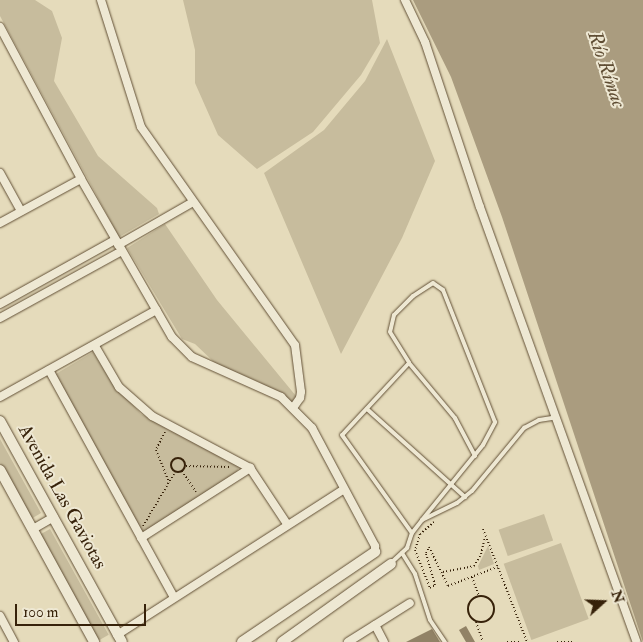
<!DOCTYPE html>
<meta charset="utf-8">
<style>
body{margin:0}
#map{position:relative;width:643px;height:642px;overflow:hidden;background:#e5dbbb;font-family:"IM FELL Double Pica",serif}
div>[style]{position:absolute}
[style*='--x']{left:calc(var(--x)*1px);top:calc(var(--y)*1px);width:calc(var(--w)*1px);rotate:calc(var(--a)*1deg)}
.green>*{inset:0;background:#c7bc9d;transform-origin:0 0}
.water>*{inset:0;background:#aa9c7f}
.building>*{inset:0;background:#918266}
.path>*{height:2px;margin-top:-1px;transform-origin:0;background:repeating-linear-gradient(90deg,#37220a 0 1px,transparent 0 3.5px)}
.path>.ring{margin:-1px;padding:0;box-sizing:content-box;background:none;border:2px solid #37220a;border-radius:50%}
.roads{filter:drop-shadow(0 0 1px #625036) drop-shadow(0 0 1px #625036)}
.service>*{height:4px;margin:-2px;padding:0 2px;transform-origin:2px;border-radius:2px;background:#eee8d3}
.minor>*{height:8px;margin:-4px;padding:0 4px;transform-origin:4px;border-radius:4px;background:#eee8d3}
.tertiary>*{height:10px;margin:-5px;padding:0 5px;transform-origin:5px;border-radius:5px;background:#eee8d3}
span{translate:-50% -50%;white-space:nowrap;text-align:center;line-height:1.15;-webkit-text-stroke:4px #eee8d3;paint-order:stroke}
.street-label{font-size:19px;color:#37220a}
.water-label{font-size:20px;color:#5f4d33;font-style:italic}
.north{position:absolute;left:578px;top:577px;width:50px;height:50px;-webkit-text-stroke:4px #eee8d3;paint-order:stroke;rotate:70deg;font-size:14px;font-weight:700;line-height:20px;text-align:center;color:#37220a}
.north::after{content:'';display:block;margin:auto;width:18px;height:22px;background:#37220a;clip-path:polygon(50% 0,100% 100%,50% 72%,0 100%)}
.scale{position:absolute;left:15px;top:604px;width:131px;height:22px;box-sizing:border-box;border:2px solid #37220a;border-top:0;padding-left:6px;font-size:15px;line-height:18px;white-space:nowrap;color:#37220a;-webkit-text-stroke:4px #eee8d3;paint-order:stroke}
</style>
<div id="map">
<div class="green">
<div style="clip-path:polygon(0 0,35px 0,52px 11px,62px 38px,54px 81px,98px 156px,157px 208px,159px 214px,119px 237px,0 16px)"></div>
<div style="clip-path:polygon(183px 0,372px 0,380px 43px,361px 75px,313px 132px,257px 169px,218px 135px,195px 83px,195px 50px)"></div>
<div style="clip-path:polygon(387px 39px,435px 161px,402px 238px,341px 354px,264px 173px,324px 130px,365px 81px)"></div>
<div style="clip-path:polygon(165px 224px,217px 300px,296px 396px,291px 403px,259px 382px,216px 364px,195px 344px,182px 339px,127px 248px)"></div>
<div style="clip-path:polygon(93px 352px,110px 380px,141px 414px,233px 461px,239px 467px,237px 472px,144px 532px,140px 531px,54px 375px)"></div>
<div style="clip-path:polygon(0 439px,41px 513px,31px 519px,0 463px)"></div>
<div style="left:544px;top:514px;width:28px;height:48px;rotate:71deg"></div>
<div style="left:50px;top:529px;width:121px;height:12px;rotate:61deg"></div>
<div style="left:561px;top:543px;width:81px;height:61px;rotate:70deg"></div>
<div style="clip-path:polygon(488px 546px,494px 564px,479px 570px,478px 566px)"></div>
</div>
<div class="water">
<div style="clip-path:polygon(413px 0,643px 0,643px 642px,502px 217px,451px 77px)"></div>
</div>
<div class="building">
<div style="clip-path:polygon(466px 626px,475px 642px,466px 642px,459px 630px)"></div>
<div style="clip-path:polygon(432px 629px,440px 642px,406px 642px)"></div>
</div>
<div class="path">
<div style="--x:165;--y:432;--w:20;--a:117"></div>
<div style="--x:156;--y:450;--w:35;--a:68"></div>
<div class="ring" style="left:171px;top:458px;width:12px;height:12px"></div>
<div style="--x:186;--y:466;--w:45;--a:1.3"></div>
<div style="--x:182;--y:471;--w:25;--a:56"></div>
<div style="--x:434;--y:522;--w:18;--a:139"></div>
<div style="--x:420;--y:534;--w:17;--a:107"></div>
<div style="--x:415;--y:550;--w:41;--a:68.5"></div>
<div style="--x:430;--y:588;--w:6;--a:-31"></div>
<div style="--x:435;--y:585;--w:33;--a:-106"></div>
<div style="--x:426;--y:553;--w:7;--a:-63"></div>
<div style="--x:429;--y:547;--w:43;--a:64"></div>
<div style="--x:448;--y:586;--w:53;--a:-21.2"></div>
<div style="--x:143;--y:526;--w:63;--a:-59.3"></div>
<div style="--x:483;--y:529;--w:121;--a:68.7"></div>
<div style="--x:443;--y:572;--w:32;--a:-11"></div>
<div style="--x:474;--y:566;--w:14;--a:-60"></div>
<div style="--x:481;--y:554;--w:17;--a:-77"></div>
<div style="--x:472;--y:577;--w:20;--a:70"></div>
<div class="ring" style="left:468px;top:596px;width:24px;height:24px"></div>
<div style="--x:476;--y:622;--w:21;--a:71"></div>
<div style="--x:507;--y:642;--w:13;--a:0"></div>
<div style="--x:557;--y:642;--w:16;--a:0"></div>
</div>
<div class="roads">
<div class="service">
<div style="--x:409;--y:363;--w:98;--a:132.9"></div>
<div style="--x:342;--y:435;--w:120;--a:54.5"></div>
<div style="--x:367;--y:409;--w:132;--a:41.9"></div>
<div style="--x:422;--y:520;--w:97;--a:-50.9"></div>
<div style="--x:483;--y:445;--w:26;--a:-62"></div>
<div style="--x:495;--y:422;--w:142;--a:-111.5"></div>
<div style="--x:443;--y:290;--w:12;--a:-145"></div>
<div style="--x:433;--y:283;--w:24;--a:147"></div>
<div style="--x:413;--y:296;--w:27;--a:135"></div>
<div style="--x:394;--y:315;--w:17;--a:103"></div>
<div style="--x:390;--y:332;--w:36;--a:58"></div>
<div style="--x:409;--y:363;--w:72;--a:50.1"></div>
<div style="--x:455;--y:418;--w:43;--a:62.2"></div>
<div style="--x:402;--y:553;--w:25;--a:58"></div>
<div style="--x:415;--y:574;--w:48;--a:71.9"></div>
<div style="--x:430;--y:620;--w:27;--a:56"></div>
<div style="--x:392;--y:562;--w:21;--a:-43"></div>
<div style="--x:407;--y:548;--w:16;--a:-72"></div>
<div style="--x:412;--y:533;--w:16;--a:-52"></div>
<div style="--x:422;--y:520;--w:39;--a:-26"></div>
<div style="--x:457;--y:503;--w:19;--a:-39"></div>
<div style="--x:472;--y:491;--w:82;--a:-50.5"></div>
<div style="--x:524;--y:428;--w:17;--a:-28"></div>
<div style="--x:539;--y:420;--w:18;--a:-9"></div>
</div>
<div class="minor">
<div style="--x:101;--y:0;--w:133;--a:72.5"></div>
<div style="--x:141;--y:127;--w:267;--a:54.8"></div>
<div style="--x:295;--y:345;--w:47;--a:82.7"></div>
<div style="--x:301;--y:392;--w:6;--a:99"></div>
<div style="--x:300;--y:398;--w:12;--a:125"></div>
<div style="--x:405;--y:0;--w:47;--a:64.5"></div>
<div style="--x:425;--y:42;--w:174;--a:71.6"></div>
<div style="--x:480;--y:207;--w:462;--a:70.2"></div>
<div style="--x:0;--y:27;--w:172;--a:61.9"></div>
<div style="--x:81;--y:179;--w:182;--a:60.1"></div>
<div style="--x:172;--y:337;--w:28;--a:45"></div>
<div style="--x:192;--y:357;--w:98;--a:24.2"></div>
<div style="--x:281;--y:397;--w:44;--a:45"></div>
<div style="--x:312;--y:428;--w:134;--a:61.9"></div>
<div style="--x:375;--y:546;--w:6;--a:90"></div>
<div style="--x:0;--y:173;--w:43;--a:61.1"></div>
<div style="--x:0;--y:223;--w:92;--a:-28.5"></div>
<div style="--x:118;--y:245;--w:86;--a:-29.8"></div>
<div style="--x:0;--y:304;--w:132;--a:-29.1"></div>
<div style="--x:0;--y:318;--w:139;--a:-28.8"></div>
<div style="--x:95;--y:346;--w:48;--a:59.7"></div>
<div style="--x:119;--y:387;--w:44;--a:41.3"></div>
<div style="--x:152;--y:416;--w:111;--a:28"></div>
<div style="--x:250;--y:468;--w:67;--a:56.5"></div>
<div style="--x:49;--y:370;--w:259;--a:61.2"></div>
<div style="--x:0;--y:397;--w:179;--a:-29.1"></div>
<div style="--x:33;--y:529;--w:24;--a:-30"></div>
<div style="--x:141;--y:538;--w:130;--a:-32.7"></div>
<div style="--x:0;--y:616;--w:30;--a:62"></div>
<div style="--x:375;--y:625;--w:19;--a:62"></div>
<div style="--x:117;--y:635;--w:269;--a:-32.7"></div>
<div style="--x:348;--y:642;--w:73;--a:-32.2"></div>
</div>
<div class="tertiary">
<div style="--x:0;--y:421;--w:252;--a:61.1"></div>
<div style="--x:0;--y:470;--w:196;--a:61.3"></div>
<div style="--x:242;--y:642;--w:161;--a:-34.1"></div>
<div style="--x:282;--y:642;--w:134;--a:-35.6"></div>
</div>
</div>
<div class="street-label">
<span style="left:62px;top:497px;rotate:61deg">Avenida Las Gaviotas</span>
</div>
<div class="water-label">
<span style="left:607px;top:69px;rotate:71deg">Río Rímac</span>
</div>
<div class="north">N</div>
<div class="scale">100 m</div>
</div>
